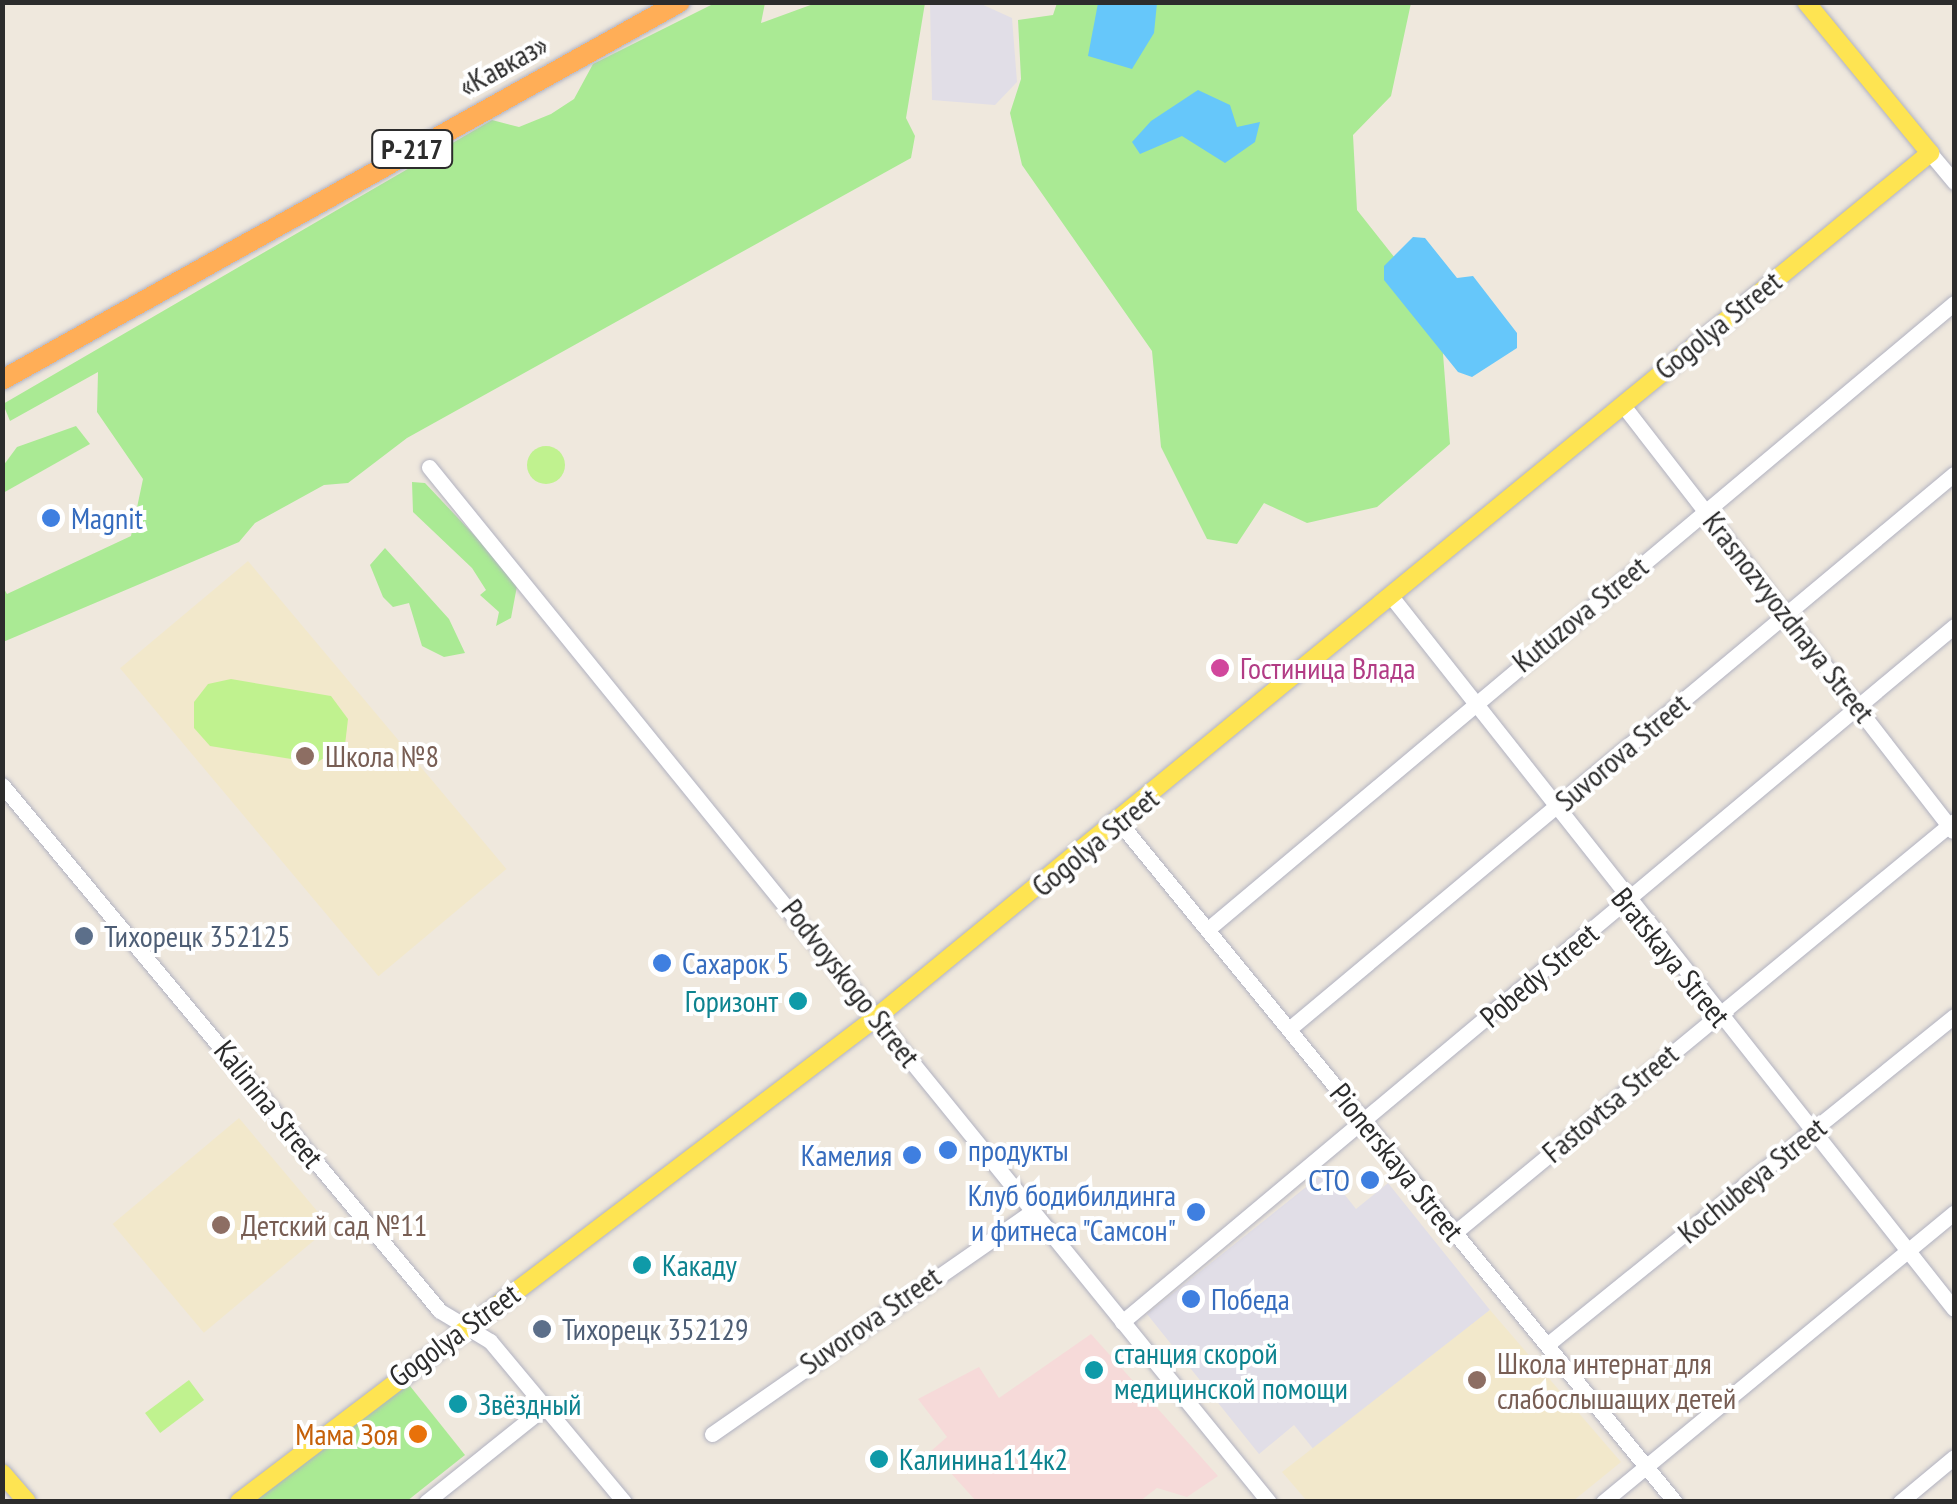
<!DOCTYPE html>
<meta charset="utf-8">
<style>
body{margin:0}
#map{position:relative;width:1957px;height:1504px;overflow:hidden;background:#efe8dd;font-family:"PT Sans Narrow",sans-serif}
div>[style]{position:absolute}
[style*='--x']{left:calc(var(--x)*1px);top:calc(var(--y)*1px);width:calc(var(--w)*1px);rotate:calc(var(--a)*1deg)}
.industrial>*{inset:0;background:#e1dee7}
.education>*{inset:0;background:#f2e8cb;transform-origin:0 0}
.medical>*{inset:0;background:#f6dad9}
.green>*{inset:0;background:#aaea94}
.pitch>*{inset:0;background:#c0f28f;transform-origin:0 0}
.round{border-radius:50%}
.water>*{inset:0;background:#66c7fa}
.roads{filter:drop-shadow(0 0 2px #b1b2c1) drop-shadow(0 0 2px #b1b2c1)}
.minor>*{height:15px;margin:-7.5px;padding:0 7.5px;transform-origin:7.5px;border-radius:7.5px;background:#fff}
.major>*{height:18px;margin:-9px;padding:0 9px;transform-origin:9px;border-radius:9px;background:#fee452}
.highway>*{height:20px;margin:-10px;padding:0 10px;transform-origin:10px;border-radius:10px;background:#ffae57}
.dots>*{width:28px;height:28px;translate:-50% -50%;box-sizing:border-box;border:5px solid #fff;border-radius:50%}
span{translate:-50% -50%;white-space:nowrap;text-align:center;line-height:1.15;-webkit-text-stroke:8px #fff;paint-order:stroke}
.shield-label span{padding:2px 8px;background:#fff;border:2px solid;border-radius:8px;-webkit-text-stroke-width:0}
.shield-label{font-size:28px;color:#2c2c2c;font-weight:700}
.street-label{font-size:30px;color:#2c2c2c}
.shop-label{font-size:30px;color:#366cbe}
.left{translate:0 -50%;text-align:left}
.right{translate:-100% -50%;text-align:right}
.hotel-label{font-size:30px;color:#b23c85}
.education-label{font-size:30px;color:#785e54}
.service-label{font-size:30px;color:#4e5e75}
.culture-label{font-size:30px;color:#0d838f}
.food-label{font-size:30px;color:#c56008}
.frame{position:absolute;inset:0;border:5px solid #2c2c2c;pointer-events:none}
</style>
<div id="map">
<div class="industrial">
<div style="clip-path:polygon(930px 3px,979px 3px,1012px 18px,1017px 82px,995px 105px,932px 100px)"></div>
<div style="clip-path:polygon(1326px 1171px,1356px 1209px,1388px 1183px,1490px 1310px,1315px 1451px,1294px 1425px,1259px 1454px,1147px 1314px)"></div>
</div>
<div class="education">
<div style="left:248px;top:561px;width:402px;height:167px;rotate:50deg"></div>
<div style="left:239px;top:1118px;width:142px;height:165px;rotate:50deg"></div>
<div style="clip-path:polygon(1490px 1310px,1621px 1462px,1573px 1501px,1307px 1501px,1282px 1472px)"></div>
</div>
<div class="medical">
<div style="clip-path:polygon(1091px 1334px,1218px 1476px,1187px 1497px,1157px 1488px,1140px 1501px,976px 1501px,931px 1451px,947px 1437px,918px 1399px,979px 1367px,999px 1398px)"></div>
</div>
<div class="green">
<div style="clip-path:polygon(717px 2px,765px 3px,761px 23px,816px 3px,925px 3px,906px 118px,915px 136px,911px 158px,407px 438px,348px 483px,324px 485px,255px 523px,239px 542px,3px 642px,3px 587px,7px 594px,131px 536px,143px 479px,97px 412px,98px 372px,10px 421px,3px 404px,492px 120px,519px 127px,551px 114px,574px 99px,593px 64px)"></div>
<div style="clip-path:polygon(1057px 3px,1411px 3px,1391px 96px,1353px 135px,1357px 210px,1440px 315px,1450px 444px,1377px 507px,1307px 523px,1264px 503px,1237px 544px,1207px 539px,1161px 447px,1152px 351px,1022px 165px,1010px 113px,1021px 79px,1018px 20px,1053px 15px)"></div>
<div style="clip-path:polygon(76px 426px,90px 444px,3px 493px,3px 466px,17px 447px)"></div>
<div style="clip-path:polygon(412px 482px,425px 483px,507px 570px,517px 586px,511px 618px,496px 626px,499px 612px,480px 595px,486px 590px,472px 568px,413px 512px)"></div>
<div style="clip-path:polygon(385px 548px,449px 619px,465px 653px,444px 657px,422px 646px,409px 603px,393px 607px,383px 597px,370px 565px)"></div>
<div style="clip-path:polygon(406px 1381px,465px 1455px,407px 1501px,251px 1502px)"></div>
</div>
<div class="pitch">
<div class="round" style="left:527px;top:446px;width:38px;height:38px"></div>
<div style="clip-path:polygon(231px 679px,331px 696px,348px 719px,345px 745px,316px 763px,210px 746px,194px 728px,194px 702px,208px 684px)"></div>
<div style="left:189px;top:1380px;width:25px;height:55px;rotate:53deg"></div>
</div>
<div class="water">
<div style="clip-path:polygon(1098px 3px,1157px 3px,1154px 33px,1132px 69px,1088px 56px)"></div>
<div style="clip-path:polygon(1198px 90px,1230px 105px,1237px 127px,1260px 122px,1255px 142px,1225px 163px,1182px 136px,1140px 154px,1132px 142px,1151px 121px)"></div>
<div style="clip-path:polygon(1413px 237px,1425px 238px,1457px 278px,1473px 276px,1517px 333px,1517px 348px,1472px 377px,1458px 372px,1384px 280px,1384px 266px)"></div>
</div>
<div class="roads">
<div class="minor">
<div style="--x:1930;--y:153;--w:38;--a:50"></div>
<div style="--x:1622;--y:404;--w:540;--a:52.22"></div>
<div style="--x:429;--y:467;--w:1333;--a:50.94"></div>
<div style="--x:1394;--y:600;--w:903;--a:51.7"></div>
<div style="--x:2;--y:785;--w:684;--a:50.22"></div>
<div style="--x:440;--y:1311;--w:58;--a:31"></div>
<div style="--x:490;--y:1341;--w:209;--a:50.2"></div>
<div style="--x:1119;--y:822;--w:878;--a:50.73"></div>
<div style="--x:1208;--y:929;--w:974;--a:-40"></div>
<div style="--x:1289;--y:1029;--w:866;--a:-39.85"></div>
<div style="--x:1453;--y:1234;--w:649;--a:-39.5"></div>
<div style="--x:1122;--y:1322;--w:1085;--a:-39.91"></div>
<div style="--x:1548;--y:1344;--w:522;--a:-38.93"></div>
<div style="--x:712;--y:1434;--w:389;--a:-34.8"></div>
<div style="--x:426;--y:1502;--w:155;--a:-38.7"></div>
<div style="--x:1603;--y:1502;--w:455;--a:-39.5"></div>
<div style="--x:1900;--y:1502;--w:70;--a:-39.8"></div>
</div>
<div class="major">
<div style="--x:2;--y:1473;--w:38;--a:49"></div>
<div style="--x:239;--y:1502;--w:803;--a:-37.26"></div>
<div style="--x:878;--y:1016;--w:1361;--a:-39.36"></div>
<div style="--x:1930;--y:153;--w:195;--a:-129.4"></div>
</div>
<div class="highway">
<div style="--x:2;--y:380;--w:776;--a:-29.14"></div>
</div>
</div>
<div class="dots">
<div style="left:51px;top:518px;background:#3f7fe0"></div>
<div style="left:1220px;top:668px;background:#d1479c"></div>
<div style="left:305px;top:756px;background:#8d6e63"></div>
<div style="left:84px;top:936px;background:#5c6f8a"></div>
<div style="left:662px;top:963px;background:#3f7fe0"></div>
<div style="left:798px;top:1001px;background:#0f9aa8"></div>
<div style="left:948px;top:1150px;background:#3f7fe0"></div>
<div style="left:912px;top:1155px;background:#3f7fe0"></div>
<div style="left:1370px;top:1180px;background:#3f7fe0"></div>
<div style="left:1196px;top:1212px;background:#3f7fe0"></div>
<div style="left:221px;top:1225px;background:#8d6e63"></div>
<div style="left:642px;top:1265px;background:#0f9aa8"></div>
<div style="left:1191px;top:1299px;background:#3f7fe0"></div>
<div style="left:542px;top:1329px;background:#5c6f8a"></div>
<div style="left:1094px;top:1370px;background:#0f9aa8"></div>
<div style="left:1477px;top:1380px;background:#8d6e63"></div>
<div style="left:458px;top:1404px;background:#0f9aa8"></div>
<div style="left:418px;top:1434px;background:#e8710a"></div>
<div style="left:879px;top:1459px;background:#0f9aa8"></div>
</div>
<div class="shield-label">
<span style="left:412px;top:149px">Р-217</span>
</div>
<div class="street-label">
<span style="left:503px;top:65px;rotate:-29deg">«Кавказ»</span>
<span style="left:1718px;top:325px;rotate:-39deg">Gogolya Street</span>
<span style="left:1580px;top:614px;rotate:-39deg">Kutuzova Street</span>
<span style="left:1789px;top:617px;rotate:52deg">Krasnozvyozdnaya Street</span>
<span style="left:1622px;top:752px;rotate:-40deg">Suvorova Street</span>
<span style="left:1095px;top:842px;rotate:-39deg">Gogolya Street</span>
<span style="left:1671px;top:957px;rotate:51deg">Bratskaya Street</span>
<span style="left:1539px;top:975px;rotate:-40deg">Pobedy Street</span>
<span style="left:851px;top:983px;rotate:52deg">Podvoyskogo Street</span>
<span style="left:1610px;top:1103px;rotate:-40deg">Fastovtsa Street</span>
<span style="left:269px;top:1104px;rotate:51deg">Kalinina Street</span>
<span style="left:1397px;top:1162px;rotate:51deg">Pionerskaya Street</span>
<span style="left:1752px;top:1180px;rotate:-39deg">Kochubeya Street</span>
<span style="left:870px;top:1320px;rotate:-35deg">Suvorova Street</span>
<span style="left:454px;top:1335px;rotate:-36deg">Gogolya Street</span>
</div>
<div class="shop-label">
<span class="left" style="left:71px;top:518px">Magnit</span>
<span class="left" style="left:682px;top:963px">Сахарок 5</span>
<span class="left" style="left:968px;top:1150px">продукты</span>
<span class="right" style="left:892px;top:1155px">Камелия</span>
<span class="right" style="left:1350px;top:1180px">СТО</span>
<span class="right" style="left:1176px;top:1212px">Клуб бодибилдинга<br>и фитнеса "Самсон"</span>
<span class="left" style="left:1211px;top:1299px">Победа</span>
</div>
<div class="hotel-label">
<span class="left" style="left:1240px;top:668px">Гостиница Влада</span>
</div>
<div class="education-label">
<span class="left" style="left:325px;top:756px">Школа №8</span>
<span class="left" style="left:241px;top:1225px">Детский сад №11</span>
<span class="left" style="left:1497px;top:1380px">Школа интернат для<br>слабослышащих детей</span>
</div>
<div class="service-label">
<span class="left" style="left:104px;top:936px">Тихорецк 352125</span>
<span class="left" style="left:562px;top:1329px">Тихорецк 352129</span>
</div>
<div class="culture-label">
<span class="right" style="left:778px;top:1001px">Горизонт</span>
<span class="left" style="left:662px;top:1265px">Какаду</span>
<span class="left" style="left:1114px;top:1370px">станция скорой<br>медицинской помощи</span>
<span class="left" style="left:478px;top:1404px">Звёздный</span>
<span class="left" style="left:899px;top:1459px">Калинина114к2</span>
</div>
<div class="food-label">
<span class="right" style="left:398px;top:1434px">Мама Зоя</span>
</div>
<div class="frame"></div>
</div>
